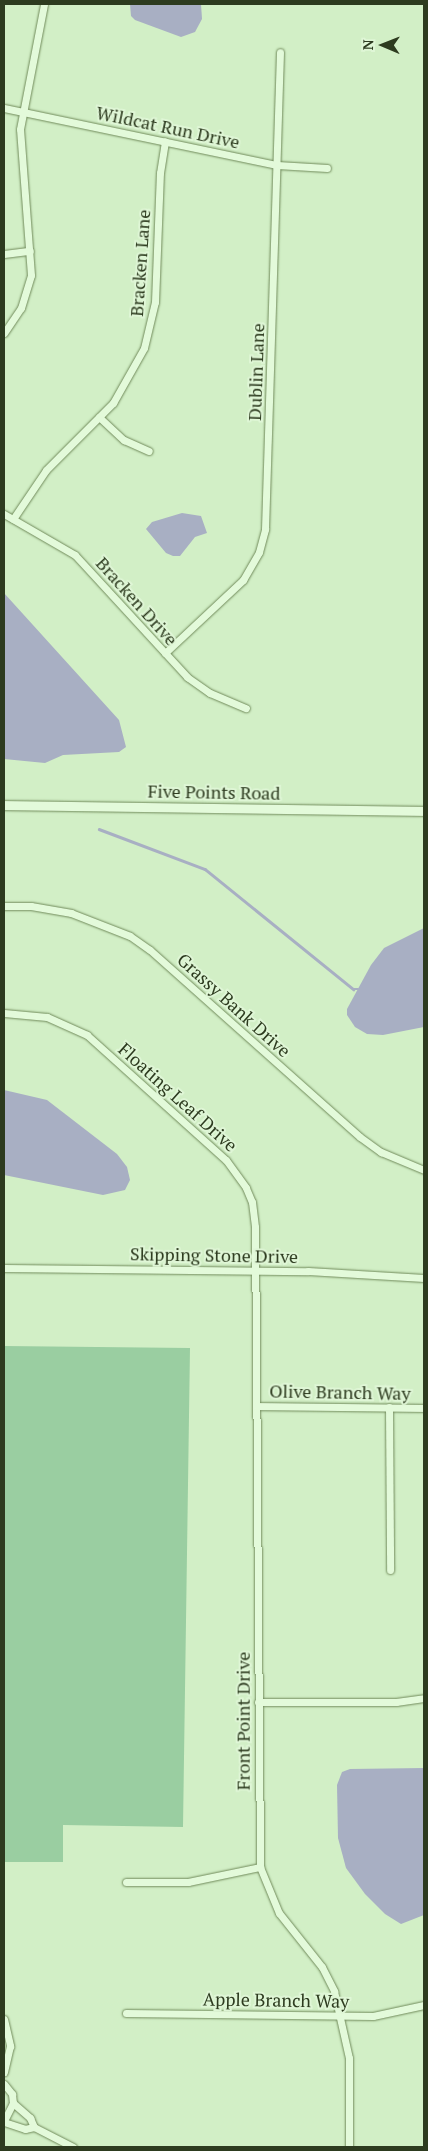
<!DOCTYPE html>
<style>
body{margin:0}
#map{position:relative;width:428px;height:2151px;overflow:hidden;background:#d2efc6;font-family:"PT Serif",serif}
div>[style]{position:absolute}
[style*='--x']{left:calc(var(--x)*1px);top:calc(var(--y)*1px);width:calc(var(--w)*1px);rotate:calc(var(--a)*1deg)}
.green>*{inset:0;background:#9acea1}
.water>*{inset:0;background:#a8afc3}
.stream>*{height:2.5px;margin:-1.25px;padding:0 1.25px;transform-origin:1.25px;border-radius:1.25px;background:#a8afc3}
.roads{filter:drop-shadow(0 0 1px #718b5b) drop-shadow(0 0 1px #718b5b)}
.minor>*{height:7px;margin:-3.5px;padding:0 3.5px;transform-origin:3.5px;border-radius:3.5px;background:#e3fada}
.tertiary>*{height:9px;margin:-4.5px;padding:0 4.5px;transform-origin:4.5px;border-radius:4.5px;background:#e3fada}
span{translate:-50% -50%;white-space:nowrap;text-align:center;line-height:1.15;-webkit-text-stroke:4px #dff6d6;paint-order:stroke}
.street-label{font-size:18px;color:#2d3b1f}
.frame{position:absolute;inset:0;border:5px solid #2d3b1f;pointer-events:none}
.north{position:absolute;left:358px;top:20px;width:50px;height:50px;-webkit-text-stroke:4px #dff6d6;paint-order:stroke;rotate:271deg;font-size:14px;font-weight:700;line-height:20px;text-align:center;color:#2d3b1f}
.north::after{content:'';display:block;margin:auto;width:18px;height:22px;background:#2d3b1f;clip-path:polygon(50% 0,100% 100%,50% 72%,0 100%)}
</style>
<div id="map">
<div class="green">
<div style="clip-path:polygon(4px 1346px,190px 1348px,183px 1827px,63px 1825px,63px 1862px,4px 1862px)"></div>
</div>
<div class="water">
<div style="clip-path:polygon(130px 4px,201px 4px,202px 19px,195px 32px,181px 37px,135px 20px,131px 16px)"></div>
<div style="clip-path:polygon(182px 513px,201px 516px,207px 533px,195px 537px,180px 556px,173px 556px,166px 553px,146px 529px,152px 522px)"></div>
<div style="clip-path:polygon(4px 593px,119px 720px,126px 747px,119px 752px,63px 755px,45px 763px,4px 759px)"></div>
<div style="clip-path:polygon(424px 928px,424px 1027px,383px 1035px,367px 1034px,355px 1027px,347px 1015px,347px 1009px,371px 965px,384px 948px)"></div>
<div style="clip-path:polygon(4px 1090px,47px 1100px,117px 1154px,127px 1167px,130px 1180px,125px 1190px,103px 1195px,4px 1175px)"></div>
<div style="clip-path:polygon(424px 1768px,424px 1915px,401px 1924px,385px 1914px,365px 1894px,346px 1868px,338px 1838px,337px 1785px,342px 1772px,350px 1769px)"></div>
</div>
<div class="stream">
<div style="--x:99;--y:829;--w:113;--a:20.7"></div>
<div style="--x:205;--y:869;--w:191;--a:39"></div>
<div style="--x:353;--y:989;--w:5;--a:0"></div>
</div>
<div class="roads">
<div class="minor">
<div style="--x:4;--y:108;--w:279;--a:11.8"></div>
<div style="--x:277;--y:165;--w:50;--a:3.4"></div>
<div style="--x:4;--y:254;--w:26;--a:-7"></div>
<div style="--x:4;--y:333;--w:30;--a:-56"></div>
<div style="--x:21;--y:308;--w:34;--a:-73"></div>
<div style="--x:31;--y:275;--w:146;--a:-94.3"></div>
<div style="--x:20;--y:129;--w:127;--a:-79.1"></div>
<div style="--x:99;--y:417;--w:34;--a:43"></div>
<div style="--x:124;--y:440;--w:27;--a:24"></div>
<div style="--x:4;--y:514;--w:82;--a:30"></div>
<div style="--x:75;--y:555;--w:166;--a:47.4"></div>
<div style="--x:187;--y:677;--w:28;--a:35"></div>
<div style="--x:210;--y:693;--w:39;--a:23"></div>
<div style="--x:13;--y:519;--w:59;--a:-56"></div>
<div style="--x:46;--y:470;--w:95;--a:-45"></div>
<div style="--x:113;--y:403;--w:63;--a:-60.6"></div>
<div style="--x:144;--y:348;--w:47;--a:-76.6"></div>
<div style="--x:155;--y:302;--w:129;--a:-87.8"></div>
<div style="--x:160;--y:173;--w:32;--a:-81"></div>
<div style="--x:165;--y:653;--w:107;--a:-43.1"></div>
<div style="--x:243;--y:580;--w:32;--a:-60"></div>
<div style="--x:259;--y:552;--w:24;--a:-75"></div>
<div style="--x:265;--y:529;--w:477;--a:-88.2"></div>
<div style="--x:4;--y:906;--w:27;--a:0"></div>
<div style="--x:31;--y:906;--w:41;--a:9.9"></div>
<div style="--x:71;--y:913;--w:63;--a:21.3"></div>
<div style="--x:130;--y:936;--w:24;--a:35"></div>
<div style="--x:150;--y:950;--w:281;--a:41.7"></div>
<div style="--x:360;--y:1137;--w:26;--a:36"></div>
<div style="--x:381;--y:1152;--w:47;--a:22.7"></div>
<div style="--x:4;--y:1013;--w:43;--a:5.3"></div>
<div style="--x:47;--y:1017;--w:44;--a:24.2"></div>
<div style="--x:87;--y:1035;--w:187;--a:42"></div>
<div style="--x:226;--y:1160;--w:34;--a:54"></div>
<div style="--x:246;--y:1188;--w:15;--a:67"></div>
<div style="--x:252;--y:1202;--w:25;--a:83"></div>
<div style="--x:255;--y:1227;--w:640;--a:89.55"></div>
<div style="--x:260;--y:1867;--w:50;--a:67.6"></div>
<div style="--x:279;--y:1913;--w:69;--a:51.5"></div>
<div style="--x:322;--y:1967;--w:27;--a:63"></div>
<div style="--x:334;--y:1991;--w:69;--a:77.4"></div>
<div style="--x:349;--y:2058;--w:89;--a:90"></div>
<div style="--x:4;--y:1268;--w:304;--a:0.6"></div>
<div style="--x:308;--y:1271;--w:116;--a:3.5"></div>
<div style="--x:256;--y:1406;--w:168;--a:0.7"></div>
<div style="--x:389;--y:1407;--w:163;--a:89.6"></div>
<div style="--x:258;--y:1702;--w:138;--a:0"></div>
<div style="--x:396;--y:1702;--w:28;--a:-8"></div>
<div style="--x:126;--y:1882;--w:62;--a:0"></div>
<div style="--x:188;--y:1882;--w:74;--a:-11.8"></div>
<div style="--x:126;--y:2013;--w:247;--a:0.7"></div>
<div style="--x:373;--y:2016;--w:52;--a:-12.2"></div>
<div style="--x:4;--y:2019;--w:28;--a:77"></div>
<div style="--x:10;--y:2046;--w:27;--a:103"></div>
<div style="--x:4;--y:2084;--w:13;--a:51"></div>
<div style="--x:12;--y:2094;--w:9;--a:84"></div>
<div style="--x:13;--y:2103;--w:20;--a:117"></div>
<div style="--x:13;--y:2103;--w:23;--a:41"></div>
<div style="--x:30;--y:2118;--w:10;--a:66"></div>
<div style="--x:34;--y:2127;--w:44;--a:27.1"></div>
<div style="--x:4;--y:2122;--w:22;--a:18"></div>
<div style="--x:25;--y:2129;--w:9;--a:-13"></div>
</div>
<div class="tertiary">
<div style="--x:4;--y:805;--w:420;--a:0.8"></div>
</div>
</div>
<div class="street-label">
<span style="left:168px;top:127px;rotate:12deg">Wildcat Run Drive</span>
<span style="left:140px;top:263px;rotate:-86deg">Bracken Lane</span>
<span style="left:256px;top:372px;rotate:-88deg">Dublin Lane</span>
<span style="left:137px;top:601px;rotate:48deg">Bracken Drive</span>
<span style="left:214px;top:792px;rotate:1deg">Five Points Road</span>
<span style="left:234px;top:1005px;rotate:42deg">Grassy Bank Drive</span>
<span style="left:178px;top:1097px;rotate:42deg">Floating Leaf Drive</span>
<span style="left:214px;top:1255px;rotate:1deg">Skipping Stone Drive</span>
<span style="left:340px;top:1392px;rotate:1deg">Olive Branch Way</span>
<span style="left:243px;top:1721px;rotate:-90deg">Front Point Drive</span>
<span style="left:276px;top:2000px;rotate:1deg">Apple Branch Way</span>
</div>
<div class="frame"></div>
<div class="north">N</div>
</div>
